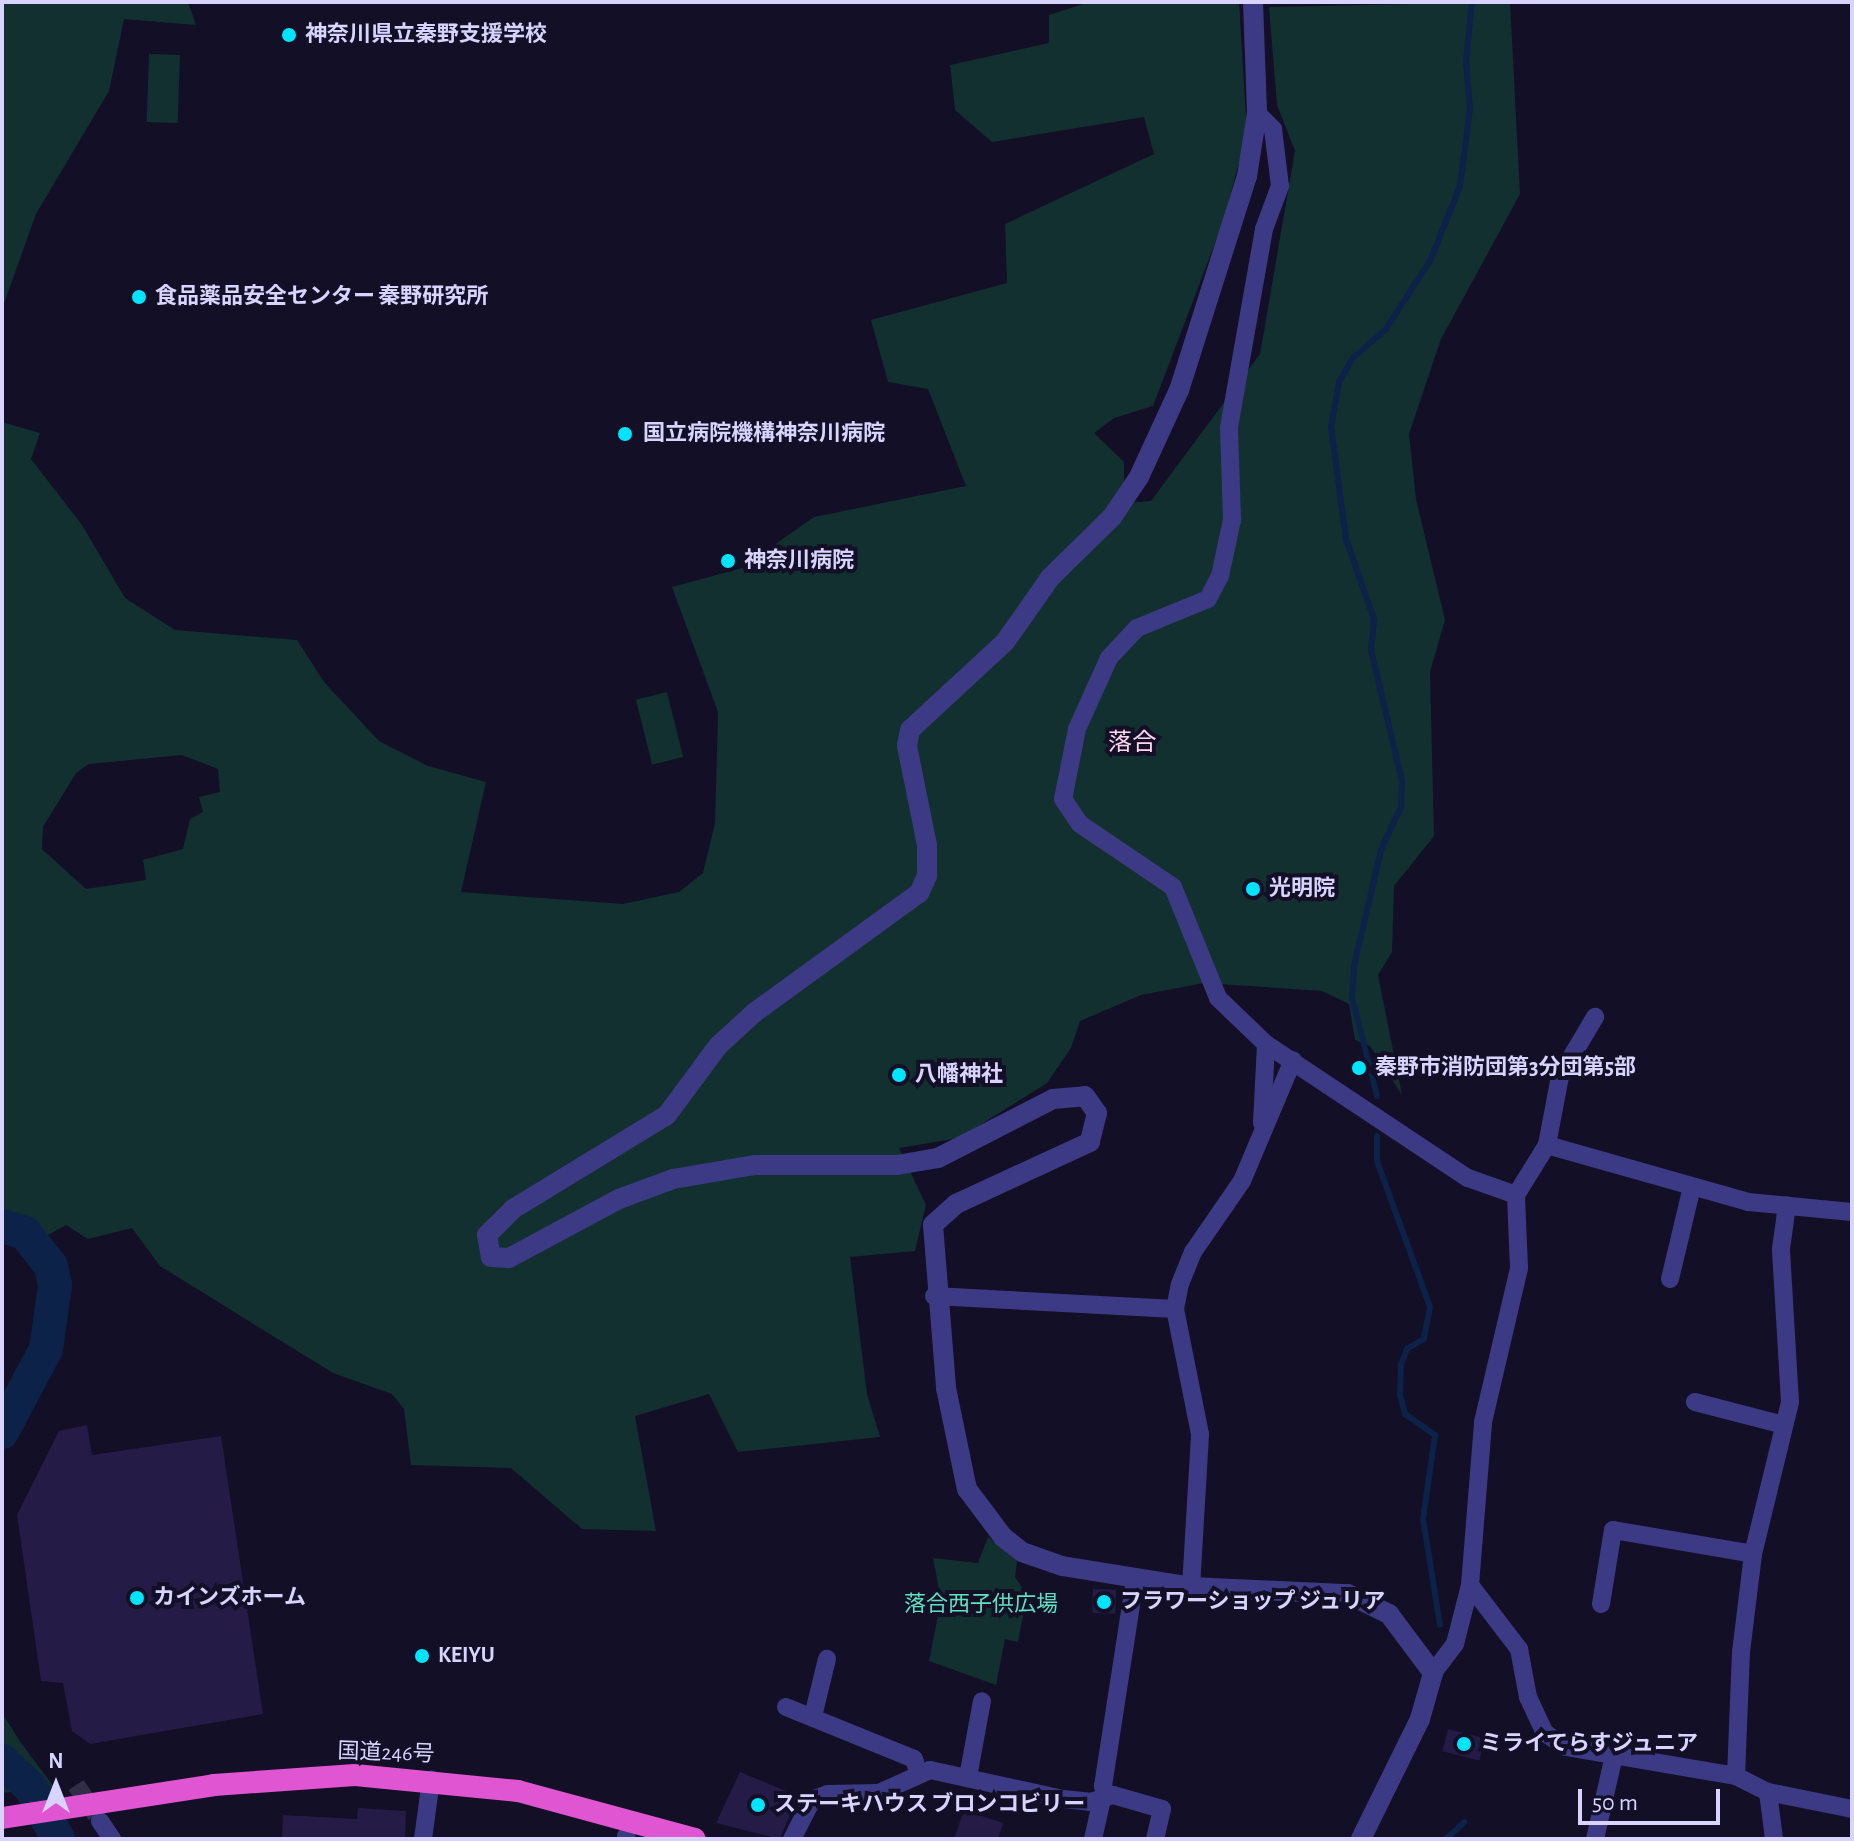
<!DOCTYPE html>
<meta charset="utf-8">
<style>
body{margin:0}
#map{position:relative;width:1854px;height:1841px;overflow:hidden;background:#130f26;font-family:"Alegreya Sans","Noto Sans JP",sans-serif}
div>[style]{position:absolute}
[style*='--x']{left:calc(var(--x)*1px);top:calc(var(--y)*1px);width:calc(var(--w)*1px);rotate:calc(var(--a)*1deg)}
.green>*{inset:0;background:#12302f;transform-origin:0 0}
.stream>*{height:6px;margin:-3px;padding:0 3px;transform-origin:3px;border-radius:3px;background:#0c2248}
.river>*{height:34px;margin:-17px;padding:0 17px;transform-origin:17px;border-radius:17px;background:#0c2248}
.building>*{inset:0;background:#241b47;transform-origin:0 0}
.minor-tunnel>*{height:18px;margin-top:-9px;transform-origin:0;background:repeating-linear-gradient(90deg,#312d47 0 18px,transparent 0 27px)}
.minor>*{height:18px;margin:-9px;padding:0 9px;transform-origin:9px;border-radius:9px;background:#3d3a85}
.tertiary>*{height:20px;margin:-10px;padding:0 10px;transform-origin:10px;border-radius:10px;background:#3d3a85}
.trunk>*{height:22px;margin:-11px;padding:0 11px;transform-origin:11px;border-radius:11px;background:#e055d1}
.dots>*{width:22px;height:22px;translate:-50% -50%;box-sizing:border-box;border:4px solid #130f26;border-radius:50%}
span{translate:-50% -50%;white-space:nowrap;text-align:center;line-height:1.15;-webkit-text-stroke:8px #130f26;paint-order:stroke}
.poi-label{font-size:22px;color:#d9d4ff;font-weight:700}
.left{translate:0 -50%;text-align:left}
.park-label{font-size:22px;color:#5fe0c0}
.street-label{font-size:22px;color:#d9d4ff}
.neighbourhood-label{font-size:24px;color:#ffd6f0}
.frame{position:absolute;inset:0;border:4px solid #d9d4ff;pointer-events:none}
.north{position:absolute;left:16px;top:1745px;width:80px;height:80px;-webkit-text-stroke:6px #130f26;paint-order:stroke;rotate:0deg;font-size:22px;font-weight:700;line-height:32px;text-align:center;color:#d9d4ff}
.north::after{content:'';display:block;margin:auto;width:28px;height:36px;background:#d9d4ff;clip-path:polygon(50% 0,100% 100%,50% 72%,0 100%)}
.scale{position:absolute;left:1578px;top:1789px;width:142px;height:36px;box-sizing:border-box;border:4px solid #d9d4ff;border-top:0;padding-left:10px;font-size:24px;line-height:28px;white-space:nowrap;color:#d9d4ff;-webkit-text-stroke:6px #130f26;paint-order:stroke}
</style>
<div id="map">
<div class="green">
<div style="clip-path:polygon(2px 2px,188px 2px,196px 25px,124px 19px,109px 91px,36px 214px,2px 309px)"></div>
<div style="clip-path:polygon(evenodd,1089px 2px,1239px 2px,1247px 133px,1223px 222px,1153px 406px,1114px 418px,1094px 433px,1124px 462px,1124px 503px,1151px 501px,1260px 354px,1295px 151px,1277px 105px,1269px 7px,1510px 2px,1520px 194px,1441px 339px,1409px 434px,1416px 499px,1445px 620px,1430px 672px,1434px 836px,1394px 886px,1392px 952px,1378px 975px,1402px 1095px,1370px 1046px,1355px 1040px,1349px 1004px,1322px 991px,1204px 983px,1141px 995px,1080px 1021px,1071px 1048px,1047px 1083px,959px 1138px,899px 1148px,926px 1205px,915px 1251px,850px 1257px,867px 1394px,880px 1437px,738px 1452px,709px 1394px,635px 1416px,656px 1531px,582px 1529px,511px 1468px,411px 1465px,404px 1409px,392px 1394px,333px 1373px,160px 1266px,132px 1228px,88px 1239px,66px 1225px,23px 1249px,2px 1238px,2px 422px,40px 433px,31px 459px,82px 525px,125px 598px,175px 630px,297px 640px,324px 682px,379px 741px,428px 766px,486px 782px,461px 892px,623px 904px,679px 892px,703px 873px,715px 823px,718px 712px,672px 587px,742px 568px,814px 517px,966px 486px,928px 389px,888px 382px,871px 320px,1007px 283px,1005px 224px,1154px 154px,1144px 117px,992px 142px,955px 110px,950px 65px,1049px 43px,1049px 15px,1089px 2px,182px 755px,218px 769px,220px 792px,199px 797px,203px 812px,190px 819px,183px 849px,143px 860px,146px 880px,86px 889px,42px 849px,43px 827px,76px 773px,89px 764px,182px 755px)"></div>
<div style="left:149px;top:54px;width:31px;height:68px;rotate:2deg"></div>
<div style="left:667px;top:692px;width:67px;height:32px;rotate:76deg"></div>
<div style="clip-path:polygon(988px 1537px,1017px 1561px,1015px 1577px,1027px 1595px,1018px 1642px,1005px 1639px,996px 1685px,929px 1661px,941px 1600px,933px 1558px,978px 1563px)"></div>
<div style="clip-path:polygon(2px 1713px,21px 1743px,54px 1787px,2px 1793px)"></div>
</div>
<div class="stream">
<div style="--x:1377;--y:1096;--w:102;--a:-104.2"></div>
<div style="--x:1352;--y:997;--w:31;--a:-86"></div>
<div style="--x:1354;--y:966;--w:119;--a:-76.9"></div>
<div style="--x:1381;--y:850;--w:47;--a:-65.1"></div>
<div style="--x:1401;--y:807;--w:26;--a:-88"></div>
<div style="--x:1402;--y:781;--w:135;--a:-103.3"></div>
<div style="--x:1371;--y:650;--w:31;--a:-84"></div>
<div style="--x:1374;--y:619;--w:85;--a:-109.3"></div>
<div style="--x:1346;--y:539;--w:113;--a:-97.6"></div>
<div style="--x:1331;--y:427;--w:46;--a:-79.9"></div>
<div style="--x:1339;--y:382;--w:28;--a:-60"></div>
<div style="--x:1353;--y:358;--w:44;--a:-41.3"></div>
<div style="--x:1386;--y:329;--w:81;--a:-57.1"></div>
<div style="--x:1430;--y:261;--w:81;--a:-68.2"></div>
<div style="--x:1460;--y:186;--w:78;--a:-82.6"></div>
<div style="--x:1470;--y:109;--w:48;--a:-94.8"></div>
<div style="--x:1466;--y:61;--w:59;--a:-84.2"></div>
<div style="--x:1377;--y:1136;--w:25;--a:90"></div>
<div style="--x:1377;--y:1161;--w:155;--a:70"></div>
<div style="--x:1430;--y:1307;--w:33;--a:101"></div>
<div style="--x:1424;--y:1339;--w:20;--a:150"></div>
<div style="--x:1407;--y:1349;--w:17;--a:111"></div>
<div style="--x:1401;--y:1365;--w:30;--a:92"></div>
<div style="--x:1400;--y:1395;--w:20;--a:75"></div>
<div style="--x:1405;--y:1414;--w:37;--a:35"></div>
<div style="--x:1435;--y:1435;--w:85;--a:98.1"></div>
<div style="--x:1423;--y:1519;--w:107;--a:80.9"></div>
<div style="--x:1446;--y:1839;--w:25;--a:-43"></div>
</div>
<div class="river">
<div style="--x:2;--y:1226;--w:24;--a:17"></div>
<div style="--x:25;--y:1233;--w:42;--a:51.8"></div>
<div style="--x:51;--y:1266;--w:19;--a:78"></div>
<div style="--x:55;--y:1285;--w:65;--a:98"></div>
<div style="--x:46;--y:1349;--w:94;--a:117.9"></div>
<div style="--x:2;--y:1761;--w:40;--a:43"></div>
<div style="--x:31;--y:1788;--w:58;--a:62.1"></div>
</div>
<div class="building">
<div style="clip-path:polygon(87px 1425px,92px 1455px,221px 1436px,263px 1714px,90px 1744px,72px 1731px,63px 1683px,41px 1681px,17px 1515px,59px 1431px)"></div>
<div style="left:1093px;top:1589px;width:23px;height:24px;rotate:2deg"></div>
<div style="left:1448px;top:1729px;width:38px;height:23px;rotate:14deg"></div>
<div style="clip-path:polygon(740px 1772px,798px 1796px,780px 1839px,716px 1823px)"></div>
<div style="clip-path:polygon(358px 1808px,406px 1811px,405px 1839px,282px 1839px,283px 1815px,357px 1819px)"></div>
<div style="clip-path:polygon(964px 1810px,1003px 1823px,998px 1839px,954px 1839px)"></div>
</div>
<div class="minor-tunnel">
<div style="--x:76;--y:1785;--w:36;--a:56"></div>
</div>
<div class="minor">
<div style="--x:1257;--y:113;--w:23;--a:45"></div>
<div style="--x:1273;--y:129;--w:57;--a:83"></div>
<div style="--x:1280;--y:186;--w:46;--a:110.4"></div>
<div style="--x:1264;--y:229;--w:202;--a:100"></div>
<div style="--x:1229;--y:428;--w:92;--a:88.1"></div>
<div style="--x:1232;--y:520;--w:57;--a:102.1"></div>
<div style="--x:1220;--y:576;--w:26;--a:118"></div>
<div style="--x:1208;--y:599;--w:77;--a:157.8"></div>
<div style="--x:1137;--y:628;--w:41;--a:133"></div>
<div style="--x:1109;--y:658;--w:78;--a:114.3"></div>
<div style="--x:1077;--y:729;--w:71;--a:101.3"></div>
<div style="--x:1063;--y:799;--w:30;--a:56"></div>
<div style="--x:1080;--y:824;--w:112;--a:34.1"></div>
<div style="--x:1173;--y:887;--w:120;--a:67.9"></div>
<div style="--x:1218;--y:998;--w:66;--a:43.8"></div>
<div style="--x:1266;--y:1044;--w:242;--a:33.6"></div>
<div style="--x:1468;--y:1178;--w:51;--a:19.5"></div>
<div style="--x:1262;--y:1123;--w:79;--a:-87.1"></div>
<div style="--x:1547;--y:1145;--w:209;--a:15.8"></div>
<div style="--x:1748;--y:1202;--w:104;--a:5.5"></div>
<div style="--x:1670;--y:1279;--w:95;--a:-76.6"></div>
<div style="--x:934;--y:1296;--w:241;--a:3.1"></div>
<div style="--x:1695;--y:1402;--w:92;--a:14.5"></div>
<div style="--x:1470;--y:1585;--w:81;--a:52.6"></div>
<div style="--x:1519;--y:1649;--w:49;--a:79.4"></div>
<div style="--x:1528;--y:1697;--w:40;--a:65"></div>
<div style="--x:1545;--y:1733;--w:25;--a:34"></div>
<div style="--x:1566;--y:1747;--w:172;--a:9.7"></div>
<div style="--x:1736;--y:1776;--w:36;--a:27"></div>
<div style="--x:1768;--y:1792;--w:86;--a:11.4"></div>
<div style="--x:1191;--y:1587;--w:153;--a:-86.6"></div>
<div style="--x:1200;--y:1434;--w:127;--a:-101.3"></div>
<div style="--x:1175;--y:1309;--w:25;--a:-79"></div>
<div style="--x:1180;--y:1284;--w:35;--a:-68"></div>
<div style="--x:1193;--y:1252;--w:86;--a:-55.4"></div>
<div style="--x:1242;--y:1181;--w:131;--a:-67.1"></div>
<div style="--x:1601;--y:1604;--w:75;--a:-80.8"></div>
<div style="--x:1613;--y:1530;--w:142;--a:9.7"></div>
<div style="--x:1433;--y:1673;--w:36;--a:-53"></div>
<div style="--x:1455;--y:1644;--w:61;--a:-75.7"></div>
<div style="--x:1470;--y:1585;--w:164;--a:-85.4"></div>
<div style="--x:1483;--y:1422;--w:158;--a:-76.8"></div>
<div style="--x:1519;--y:1268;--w:73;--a:-92.4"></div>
<div style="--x:1516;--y:1195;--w:59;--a:-58.2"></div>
<div style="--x:1547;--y:1145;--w:70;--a:-79.3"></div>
<div style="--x:1560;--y:1076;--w:69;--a:-59.3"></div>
<div style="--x:786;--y:1707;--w:138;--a:22.1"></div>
<div style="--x:914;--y:1759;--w:13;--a:72"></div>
<div style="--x:813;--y:1716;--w:59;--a:-76.2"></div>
<div style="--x:1736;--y:1776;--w:124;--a:-87.7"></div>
<div style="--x:1741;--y:1652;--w:99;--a:-83"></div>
<div style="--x:1753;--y:1554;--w:156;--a:-76.3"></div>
<div style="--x:1790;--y:1402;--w:153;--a:-93.4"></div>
<div style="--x:1781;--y:1249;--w:44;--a:-82.2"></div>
<div style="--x:968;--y:1777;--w:77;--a:-79.6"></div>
<div style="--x:1768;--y:1792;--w:47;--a:82.7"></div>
<div style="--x:1107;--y:1797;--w:12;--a:-110"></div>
<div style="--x:1103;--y:1786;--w:209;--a:-81.2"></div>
<div style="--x:100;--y:1821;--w:22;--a:56"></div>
<div style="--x:626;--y:1836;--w:3;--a:72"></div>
<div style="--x:423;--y:1839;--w:60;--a:-82.3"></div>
<div style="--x:792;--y:1839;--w:44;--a:-62.9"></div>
<div style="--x:812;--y:1800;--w:17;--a:-21"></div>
<div style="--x:828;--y:1794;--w:51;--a:-1.1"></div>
<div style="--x:879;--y:1793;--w:56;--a:-24.3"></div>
<div style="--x:930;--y:1770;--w:136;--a:12.3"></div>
<div style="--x:1063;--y:1799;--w:27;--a:6"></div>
<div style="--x:1090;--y:1802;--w:24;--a:-17"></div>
<div style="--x:1113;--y:1795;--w:51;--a:15.9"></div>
<div style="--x:1162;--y:1809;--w:31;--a:103"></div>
<div style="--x:1093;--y:1839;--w:41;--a:-77.3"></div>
<div style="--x:1595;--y:1839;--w:81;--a:-77.2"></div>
</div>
<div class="tertiary">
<div style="--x:1253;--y:2;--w:111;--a:87.9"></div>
<div style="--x:1257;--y:113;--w:64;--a:99"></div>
<div style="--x:1247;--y:176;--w:225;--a:107.6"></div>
<div style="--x:1179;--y:390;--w:96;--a:114.7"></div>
<div style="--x:1139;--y:477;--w:48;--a:124"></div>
<div style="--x:1112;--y:517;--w:87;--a:135.5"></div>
<div style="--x:1050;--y:578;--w:78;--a:125.1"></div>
<div style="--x:1005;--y:642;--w:129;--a:137.2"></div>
<div style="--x:910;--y:730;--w:16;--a:101"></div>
<div style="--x:907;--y:746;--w:101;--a:78.6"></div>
<div style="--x:927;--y:845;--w:31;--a:90"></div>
<div style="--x:927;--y:876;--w:19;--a:115"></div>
<div style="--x:919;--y:893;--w:204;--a:144"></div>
<div style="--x:754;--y:1013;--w:49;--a:137.5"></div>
<div style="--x:718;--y:1046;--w:86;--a:126.5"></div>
<div style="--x:667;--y:1115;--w:180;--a:148.6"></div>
<div style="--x:513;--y:1209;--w:37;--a:135"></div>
<div style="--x:487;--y:1235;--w:22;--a:80"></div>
<div style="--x:491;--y:1257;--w:18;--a:3"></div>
<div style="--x:509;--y:1258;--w:125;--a:-28.2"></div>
<div style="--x:619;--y:1199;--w:58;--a:-20.3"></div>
<div style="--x:673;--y:1179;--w:83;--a:-9.7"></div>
<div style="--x:755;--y:1165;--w:142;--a:0"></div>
<div style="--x:897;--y:1165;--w:42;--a:-9.7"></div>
<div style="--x:938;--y:1158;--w:129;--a:-27.2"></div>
<div style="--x:1053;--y:1099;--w:32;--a:-5"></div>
<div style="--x:1085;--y:1096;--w:21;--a:55"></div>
<div style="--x:1097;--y:1113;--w:30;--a:104"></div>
<div style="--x:1090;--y:1142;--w:148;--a:155.2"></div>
<div style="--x:956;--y:1204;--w:31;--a:138"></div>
<div style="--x:933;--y:1225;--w:164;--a:85.4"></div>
<div style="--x:946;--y:1388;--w:103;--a:78.3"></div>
<div style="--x:967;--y:1489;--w:60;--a:53.1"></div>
<div style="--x:1003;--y:1537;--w:24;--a:38"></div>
<div style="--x:1022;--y:1552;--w:42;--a:19.3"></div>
<div style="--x:1062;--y:1566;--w:131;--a:9.2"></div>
<div style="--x:1191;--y:1587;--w:157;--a:2.6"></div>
<div style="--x:1348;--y:1594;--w:46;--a:26"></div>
<div style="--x:1389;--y:1614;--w:74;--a:53.3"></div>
<div style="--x:1433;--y:1673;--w:48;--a:105.8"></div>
<div style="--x:1420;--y:1719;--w:134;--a:116.2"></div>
</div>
<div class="trunk">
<div style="--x:2;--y:1818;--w:215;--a:-8.8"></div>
<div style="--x:214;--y:1785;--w:141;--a:-4.1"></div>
<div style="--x:355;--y:1775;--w:164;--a:5.6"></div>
<div style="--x:518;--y:1791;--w:183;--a:15.2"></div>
</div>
<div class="dots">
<div style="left:289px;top:35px;background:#00e5ff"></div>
<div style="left:139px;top:297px;background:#00e5ff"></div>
<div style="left:625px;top:434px;background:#00e5ff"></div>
<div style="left:728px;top:561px;background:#00e5ff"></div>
<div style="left:1253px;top:889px;background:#00e5ff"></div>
<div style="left:1359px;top:1068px;background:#00e5ff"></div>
<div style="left:899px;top:1075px;background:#00e5ff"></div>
<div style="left:137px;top:1598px;background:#00e5ff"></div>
<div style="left:1104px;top:1602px;background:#00e5ff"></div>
<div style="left:422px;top:1656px;background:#00e5ff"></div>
<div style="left:1464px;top:1744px;background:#00e5ff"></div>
<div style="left:758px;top:1805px;background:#00e5ff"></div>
</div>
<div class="poi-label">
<span class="left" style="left:305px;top:35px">神奈川県立秦野支援学校</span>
<span class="left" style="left:155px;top:297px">食品薬品安全センター 秦野研究所</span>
<span class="left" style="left:643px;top:434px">国立病院機構神奈川病院</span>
<span class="left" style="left:744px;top:561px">神奈川病院</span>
<span class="left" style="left:1269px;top:889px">光明院</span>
<span class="left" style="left:1375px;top:1068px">秦野市消防団第3分団第5部</span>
<span class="left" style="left:915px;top:1075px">八幡神社</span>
<span class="left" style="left:153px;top:1598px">カインズホーム</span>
<span class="left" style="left:1120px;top:1602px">フラワーショップ ジュリア</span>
<span class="left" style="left:438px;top:1656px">KEIYU</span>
<span class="left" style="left:1480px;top:1744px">ミライてらすジュニア</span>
<span class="left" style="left:774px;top:1805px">ステーキハウス ブロンコビリー</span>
</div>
<div class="park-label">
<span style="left:981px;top:1605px">落合西子供広場</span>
</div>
<div class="street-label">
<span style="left:386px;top:1753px;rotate:2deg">国道246号</span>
</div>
<div class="neighbourhood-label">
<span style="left:1132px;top:744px">落合</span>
</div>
<div class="frame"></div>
<div class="north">N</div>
<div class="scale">50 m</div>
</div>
